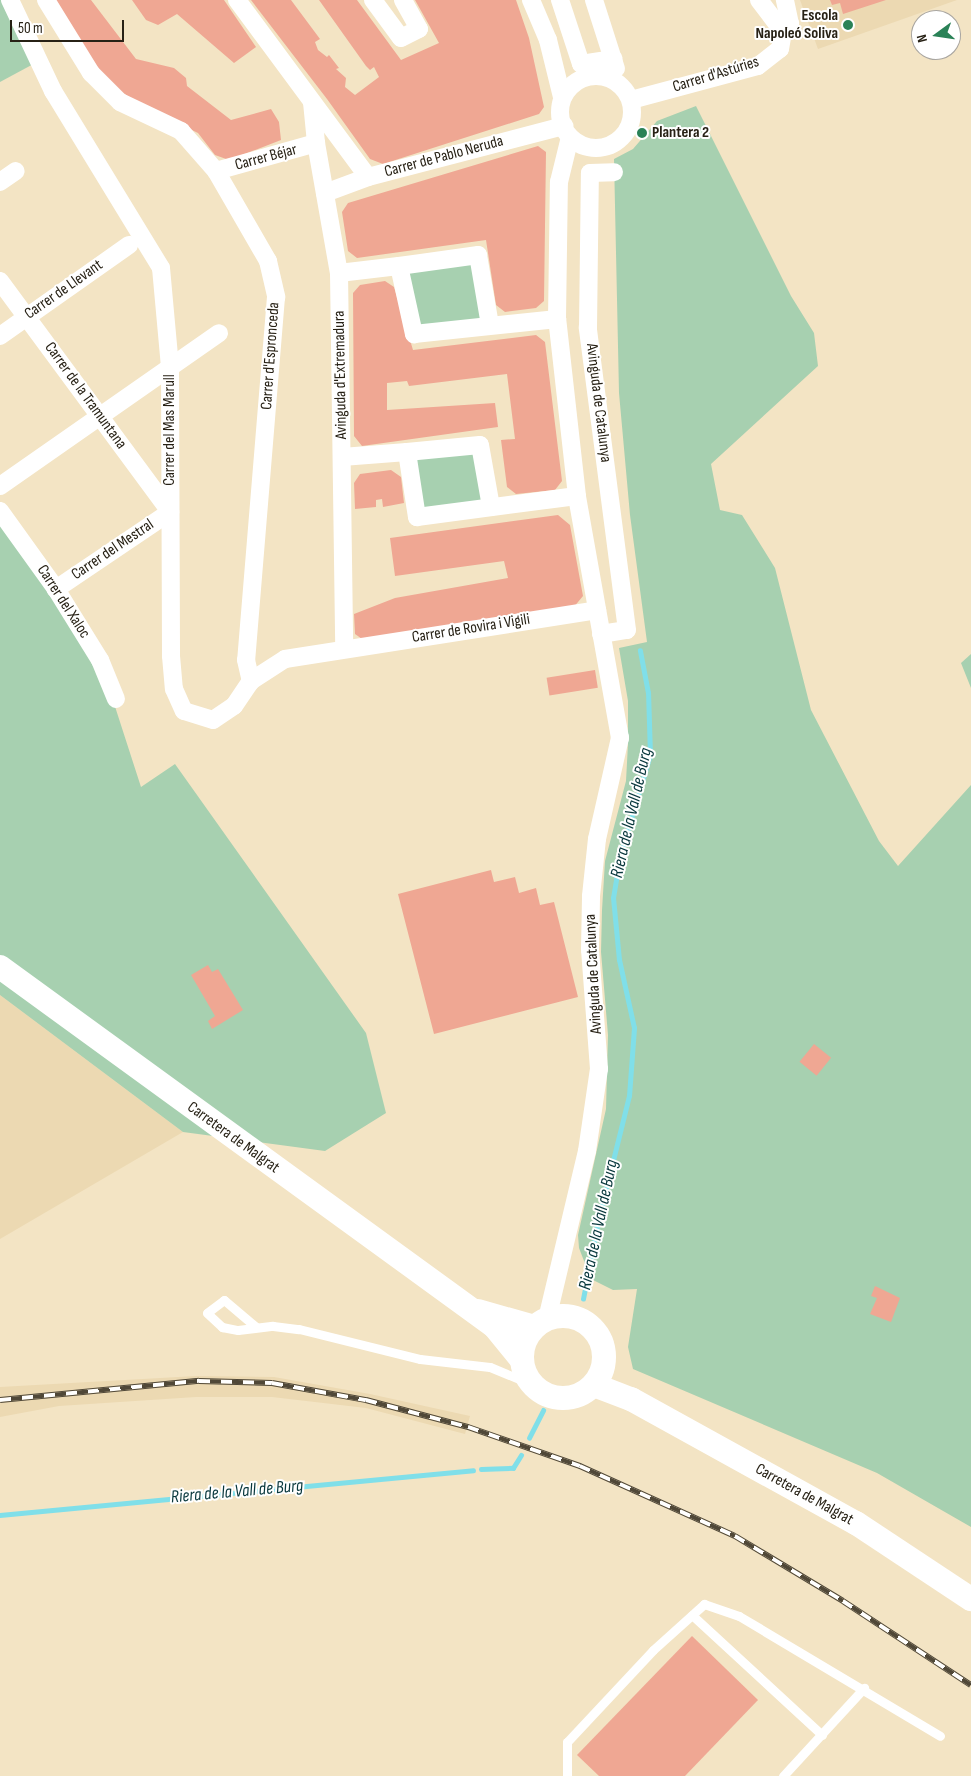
<!DOCTYPE html>
<meta charset="utf-8">
<style>
body{margin:0}
#map{position:relative;width:971px;height:1776px;overflow:hidden;background:#f3e4c4;font-family:"Sofia Sans Condensed",sans-serif}
div>[style]{position:absolute}
[style*='--x']{left:calc(var(--x)*1px);top:calc(var(--y)*1px);width:calc(var(--w)*1px);rotate:calc(var(--a)*1deg)}
.built>*{inset:0;background:#ecd9b2}
.green>*{inset:0;background:#a7d0b0;transform-origin:0 0}
.stream>*{height:4.5px;margin:-2.25px;padding:0 2.25px;transform-origin:2.25px;border-radius:2.25px;background:#80dfe9}
.building>*{inset:0;background:#efa793;transform-origin:0 0}
.lane>*{height:9px;margin:-4.5px;padding:0 4.5px;transform-origin:4.5px;border-radius:4.5px;background:#fff}
.street>*{height:18px;margin:-9px;padding:0 9px;transform-origin:9px;border-radius:9px;background:#fff}
.street>.ring{margin:-9px;padding:0;box-sizing:content-box;background:none;border:18px solid #fff;border-radius:50%}
.secondary>*{height:24px;margin:-12px;padding:0 12px;transform-origin:12px;border-radius:12px;background:#fff}
.secondary>.ring{margin:-12px;padding:0;box-sizing:content-box;background:none;border:24px solid #fff;border-radius:50%}
.rail>*{height:5.5px;margin-top:-2.75px;transform-origin:0;background:repeating-linear-gradient(90deg,#fff 0 11px,#504838 0 22px);box-sizing:border-box;border-block:1px solid #504838}
.dots>*{width:14px;height:14px;translate:-50% -50%;box-sizing:border-box;border:2px solid #fff;border-radius:50%}
span{translate:-50% -50%;white-space:nowrap;text-align:center;line-height:1.15;-webkit-text-stroke:4px #fff;paint-order:stroke}
.poi-label{font-size:16px;color:#272115;font-weight:700}
.right{translate:-100% -50%;text-align:right}
.left{translate:0 -50%;text-align:left}
.street-label{font-size:16px;color:#272115}
.water-label{font-size:18px;color:#08373c;font-style:italic}
.north{position:absolute;left:911px;top:10px;width:50px;height:50px;box-sizing:border-box;background:#fff;border:1px solid #a9a6a1;border-radius:50%;rotate:256deg;font-size:14px;font-weight:700;line-height:20px;text-align:center;color:#272115}
.north::after{content:'';display:block;margin:auto;width:18px;height:22px;background:#2a8257;clip-path:polygon(50% 0,100% 100%,50% 72%,0 100%)}
.scale{position:absolute;left:10px;top:20px;width:114px;height:22px;box-sizing:border-box;border:2px solid #272115;border-top:0;padding-left:6px;font-size:15px;line-height:18px;white-space:nowrap;color:#272115;-webkit-text-stroke:4px #fff;paint-order:stroke}
</style>
<div id="map">
<div class="built">
<div style="clip-path:polygon(800px 0,957px 0,818px 49px)"></div>
<div style="clip-path:polygon(0 995px,183px 1132px,0 1239px)"></div>
<div style="clip-path:polygon(196px 1376px,274px 1377px,370px 1394px,470px 1416px,465px 1434px,366px 1408px,272px 1397px,196px 1397px,59px 1406px,0 1417px,0 1387px)"></div>
</div>
<div class="green">
<div style="clip-path:polygon(0 0,10px 0,39px 61px,0 82px)"></div>
<div style="clip-path:polygon(696px 106px,791px 296px,814px 333px,818px 366px,711px 464px,720px 510px,742px 515px,775px 568px,811px 710px,879px 841px,898px 866px,971px 785px,971px 1527px,877px 1473px,633px 1369px,628px 1347px,637px 1289px,613px 1290px,591px 1279px,579px 1248px,578px 1235px,606px 1109px,608px 1035px,601px 952px,602px 910px,605px 861px,626px 781px,628px 744px,628px 701px,619px 648px,647px 642px,630px 515px,619px 393px,614px 159px,633px 149px,657px 121px)"></div>
<div style="left:478px;top:255px;width:71px;height:80px;rotate:80deg"></div>
<div style="left:479px;top:443px;width:65px;height:73px;rotate:79deg"></div>
<div style="clip-path:polygon(0 511px,100px 660px,141px 787px,175px 764px,366px 1033px,386px 1113px,325px 1151px,183px 1132px,0 995px)"></div>
<div style="clip-path:polygon(971px 654px,971px 688px,961px 663px)"></div>
</div>
<div class="stream">
<div style="--x:583;--y:1299;--w:84;--a:-79"></div>
<div style="--x:599;--y:1217;--w:125;--a:-76.1"></div>
<div style="--x:629;--y:1096;--w:68;--a:-85.8"></div>
<div style="--x:634;--y:1028;--w:70;--a:-102.4"></div>
<div style="--x:619;--y:960;--w:62;--a:-95.5"></div>
<div style="--x:613;--y:898;--w:43;--a:-80.5"></div>
<div style="--x:620;--y:856;--w:105;--a:-73.5"></div>
<div style="--x:650;--y:755;--w:62;--a:-91.8"></div>
<div style="--x:648;--y:693;--w:43;--a:-100.8"></div>
<div style="--x:529;--y:1438;--w:31;--a:-63"></div>
<div style="--x:481;--y:1469;--w:32;--a:-2"></div>
<div style="--x:513;--y:1468;--w:15;--a:-58"></div>
<div style="--x:0;--y:1515;--w:475;--a:-5.4"></div>
</div>
<div class="building">
<div style="clip-path:polygon(52px 0,91px 0,136px 59px,174px 68px,186px 78px,187px 86px,231px 120px,271px 109px,279px 122px,281px 140px,229px 160px,215px 155px,198px 133px,144px 107px,108px 83px)"></div>
<div style="clip-path:polygon(132px 0,224px 0,256px 47px,234px 63px,177px 14px,158px 25px,146px 20px)"></div>
<div style="clip-path:polygon(251px 0,291px 0,320px 39px,315px 42px,318px 50px,327px 57px,329px 55px,339px 68px,336px 69px,346px 78px,345px 87px,355px 95px,379px 77px,374px 67px,370px 70px,366px 66px,319px 0,357px 0,401px 60px,439px 43px,415px 0,516px 0,529px 38px,544px 107px,539px 114px,383px 164px,370px 159px,327px 99px)"></div>
<div style="clip-path:polygon(830px 0,886px 0,843px 14px,840px 3px,832px 5px)"></div>
<div style="clip-path:polygon(538px 146px,546px 152px,544px 301px,536px 308px,505px 312px,496px 305px,486px 240px,357px 258px,348px 251px,342px 212px,348px 203px)"></div>
<div style="clip-path:polygon(385px 281px,394px 287px,413px 350px,536px 335px,545px 342px,562px 481px,555px 490px,516px 494px,507px 487px,501px 440px,515px 439px,507px 374px,409px 386px,407px 381px,387px 383px,387px 410px,495px 403px,498px 427px,362px 446px,354px 436px,353px 293px,360px 285px)"></div>
<div style="clip-path:polygon(391px 470px,401px 477px,404px 503px,383px 507px,382px 499px,376px 500px,376px 507px,355px 509px,354px 483px,360px 474px)"></div>
<div style="clip-path:polygon(558px 515px,570px 525px,583px 596px,573px 608px,365px 641px,355px 634px,354px 614px,395px 598px,508px 578px,504px 561px,395px 576px,390px 538px)"></div>
<div style="left:595px;top:670px;width:18px;height:49px;rotate:81deg"></div>
<div style="clip-path:polygon(491px 870px,494px 882px,515px 877px,519px 893px,536px 888px,540px 905px,554px 902px,578px 997px,434px 1034px,398px 894px)"></div>
<div style="clip-path:polygon(208px 965px,212px 972px,218px 969px,243px 1010px,212px 1029px,208px 1021px,215px 1016px,191px 975px)"></div>
<div style="left:814px;top:1044px;width:22px;height:23px;rotate:39deg"></div>
<div style="clip-path:polygon(875px 1286px,900px 1298px,891px 1322px,870px 1314px,877px 1298px,871px 1296px)"></div>
<div style="clip-path:polygon(692px 1636px,758px 1700px,685px 1776px,599px 1776px,577px 1755px)"></div>
</div>
<div class="lane">
<div style="--x:256;--y:1327;--w:42;--a:-139.8"></div>
<div style="--x:224;--y:1300;--w:21;--a:143"></div>
<div style="--x:207;--y:1313;--w:21;--a:43"></div>
<div style="--x:222;--y:1327;--w:16;--a:11"></div>
<div style="--x:238;--y:1330;--w:35;--a:-7"></div>
<div style="--x:273;--y:1326;--w:26;--a:7"></div>
<div style="--x:299;--y:1329;--w:125;--a:13.9"></div>
<div style="--x:420;--y:1359;--w:70;--a:6.5"></div>
<div style="--x:490;--y:1367;--w:44;--a:22.5"></div>
<div style="--x:692;--y:1615;--w:177;--a:42.7"></div>
<div style="--x:567;--y:1776;--w:34;--a:-90"></div>
<div style="--x:567;--y:1742;--w:126;--a:-46.9"></div>
<div style="--x:653;--y:1650;--w:69;--a:-42"></div>
<div style="--x:704;--y:1604;--w:37;--a:19"></div>
<div style="--x:739;--y:1616;--w:234;--a:30.8"></div>
<div style="--x:783;--y:1776;--w:120;--a:-47.4"></div>
</div>
<div class="street">
<div style="--x:10;--y:0;--w:101;--a:64.7"></div>
<div style="--x:53;--y:91;--w:207;--a:58.6"></div>
<div style="--x:161;--y:268;--w:98;--a:84.8"></div>
<div style="--x:170;--y:366;--w:290;--a:89.8"></div>
<div style="--x:171;--y:656;--w:33;--a:85"></div>
<div style="--x:174;--y:689;--w:24;--a:66"></div>
<div style="--x:184;--y:711;--w:30;--a:17"></div>
<div style="--x:213;--y:720;--w:25;--a:-34"></div>
<div style="--x:234;--y:706;--w:30;--a:-56"></div>
<div style="--x:251;--y:681;--w:40;--a:-32.9"></div>
<div style="--x:285;--y:659;--w:316;--a:-8.9"></div>
<div style="--x:46;--y:0;--w:86;--a:58.3"></div>
<div style="--x:91;--y:73;--w:41;--a:45"></div>
<div style="--x:120;--y:102;--w:68;--a:25.4"></div>
<div style="--x:181;--y:131;--w:53;--a:48.8"></div>
<div style="--x:216;--y:171;--w:104;--a:60"></div>
<div style="--x:268;--y:261;--w:37;--a:77"></div>
<div style="--x:276;--y:297;--w:364;--a:94.7"></div>
<div style="--x:246;--y:660;--w:22;--a:77"></div>
<div style="--x:237;--y:0;--w:220;--a:53.5"></div>
<div style="--x:373;--y:0;--w:47;--a:53.6"></div>
<div style="--x:401;--y:38;--w:20;--a:-27"></div>
<div style="--x:419;--y:29;--w:33;--a:-119"></div>
<div style="--x:531;--y:0;--w:43;--a:67"></div>
<div style="--x:548;--y:40;--w:59;--a:76.2"></div>
<div style="--x:560;--y:0;--w:67;--a:71.8"></div>
<div style="--x:581;--y:64;--w:33;--a:-9"></div>
<div style="--x:594;--y:0;--w:72;--a:72.3"></div>
<div style="--x:759;--y:0;--w:40;--a:53"></div>
<div class="ring" style="left:560px;top:76px;width:54px;height:54px"></div>
<div style="--x:631;--y:100;--w:131;--a:-15"></div>
<div style="--x:758;--y:66;--w:28;--a:-38"></div>
<div style="--x:780;--y:49;--w:17;--a:-80"></div>
<div style="--x:783;--y:32;--w:11;--a:-49"></div>
<div style="--x:790;--y:24;--w:25;--a:-102"></div>
<div style="--x:312;--y:102;--w:41;--a:84.4"></div>
<div style="--x:316;--y:143;--w:132;--a:80"></div>
<div style="--x:339;--y:273;--w:376;--a:89.2"></div>
<div style="--x:216;--y:171;--w:104;--a:-15.6"></div>
<div style="--x:0;--y:182;--w:19;--a:-35"></div>
<div style="--x:325;--y:193;--w:46;--a:-20.4"></div>
<div style="--x:368;--y:177;--w:203;--a:-14.6"></div>
<div style="--x:399;--y:266;--w:80;--a:-7.9"></div>
<div style="--x:478;--y:255;--w:71;--a:80.3"></div>
<div style="--x:339;--y:273;--w:60;--a:-6.7"></div>
<div style="--x:399;--y:266;--w:70;--a:77.6"></div>
<div style="--x:414;--y:334;--w:144;--a:-6"></div>
<div style="--x:0;--y:281;--w:287;--a:53.6"></div>
<div style="--x:170;--y:512;--w:138;--a:146"></div>
<div style="--x:0;--y:336;--w:158;--a:-35.2"></div>
<div style="--x:407;--y:452;--w:73;--a:-5.5"></div>
<div style="--x:480;--y:445;--w:63;--a:79.9"></div>
<div style="--x:342;--y:457;--w:65;--a:-4.4"></div>
<div style="--x:407;--y:452;--w:66;--a:81.3"></div>
<div style="--x:417;--y:517;--w:161;--a:-7.5"></div>
<div style="--x:0;--y:486;--w:267;--a:-34.9"></div>
<div style="--x:0;--y:511;--w:96;--a:54.3"></div>
<div style="--x:56;--y:589;--w:84;--a:58.2"></div>
<div style="--x:100;--y:660;--w:42;--a:67.7"></div>
<div style="--x:601;--y:634;--w:26;--a:-9"></div>
<div style="--x:627;--y:630;--w:305;--a:-97.4"></div>
<div style="--x:588;--y:328;--w:155;--a:-89.3"></div>
<div style="--x:590;--y:173;--w:24;--a:-2"></div>
<div style="--x:547;--y:1319;--w:173;--a:-76.6"></div>
<div style="--x:587;--y:1151;--w:83;--a:-81.7"></div>
<div style="--x:599;--y:1069;--w:119;--a:-94.3"></div>
<div style="--x:590;--y:950;--w:54;--a:-88.9"></div>
<div style="--x:591;--y:896;--w:57;--a:-84"></div>
<div style="--x:597;--y:839;--w:104;--a:-77.2"></div>
<div style="--x:620;--y:738;--w:246;--a:-100.1"></div>
<div style="--x:577;--y:496;--w:178;--a:-96.4"></div>
<div style="--x:557;--y:319;--w:137;--a:-89.2"></div>
<div style="--x:559;--y:182;--w:46;--a:-76.3"></div>
</div>
<div class="secondary">
<div style="--x:0;--y:967;--w:611;--a:36.01"></div>
<div style="--x:494;--y:1326;--w:43;--a:50.7"></div>
<div style="--x:478;--y:1311;--w:58;--a:15.9"></div>
<div class="ring" style="left:522px;top:1316px;width:58px;height:58px"></div>
<div style="--x:594;--y:1385;--w:40;--a:21"></div>
<div style="--x:631;--y:1399;--w:257;--a:28.9"></div>
<div style="--x:856;--y:1523;--w:138;--a:33.5"></div>
</div>
<div class="rail">
<div style="--x:0;--y:1400;--w:200;--a:-5.5"></div>
<div style="--x:199;--y:1381;--w:73;--a:1.6"></div>
<div style="--x:272;--y:1383;--w:96;--a:10.3"></div>
<div style="--x:366;--y:1400;--w:106;--a:14.8"></div>
<div style="--x:468;--y:1427;--w:119;--a:19.2"></div>
<div style="--x:580;--y:1466;--w:170;--a:24.3"></div>
<div style="--x:735;--y:1536;--w:126;--a:31"></div>
<div style="--x:843;--y:1601;--w:153;--a:33.3"></div>
</div>
<div class="dots">
<div style="left:848px;top:25px;background:#2a8257"></div>
<div style="left:642px;top:133px;background:#2a8257"></div>
</div>
<div class="poi-label">
<span class="right" style="left:838px;top:25px">Escola<br>Napoleó Soliva</span>
<span class="left" style="left:652px;top:133px">Plantera 2</span>
</div>
<div class="street-label">
<span style="left:716px;top:75px;rotate:-17deg">Carrer d'Astúries</span>
<span style="left:444px;top:157px;rotate:-15deg">Carrer de Pablo Neruda</span>
<span style="left:266px;top:158px;rotate:-15deg">Carrer Béjar</span>
<span style="left:64px;top:290px;rotate:-35deg">Carrer de Llevant</span>
<span style="left:271px;top:356px;rotate:-86deg">Carrer d'Espronceda</span>
<span style="left:341px;top:375px;rotate:-91deg">Avinguda d'Extremadura</span>
<span style="left:85px;top:396px;rotate:54deg">Carrer de la Tramuntana</span>
<span style="left:598px;top:403px;rotate:83deg">Avinguda de Catalunya</span>
<span style="left:170px;top:430px;rotate:-90deg">Carrer del Mas Marull</span>
<span style="left:113px;top:550px;rotate:-34deg">Carrer del Mestral</span>
<span style="left:63px;top:602px;rotate:57deg">Carrer del Xaloc</span>
<span style="left:471px;top:629px;rotate:-9deg">Carrer de Rovira i Vigili</span>
<span style="left:594px;top:974px;rotate:-93deg">Avinguda de Catalunya</span>
<span style="left:233px;top:1138px;rotate:36deg">Carretera de Malgrat</span>
<span style="left:804px;top:1495px;rotate:29deg">Carretera de Malgrat</span>
</div>
<div class="water-label">
<span style="left:632px;top:813px;rotate:-77deg">Riera de la Vall de Burg</span>
<span style="left:599px;top:1225px;rotate:-78deg">Riera de la Vall de Burg</span>
<span style="left:237px;top:1492px;rotate:-5deg">Riera de la Vall de Burg</span>
</div>
<div class="north">N</div>
<div class="scale">50 m</div>
</div>
